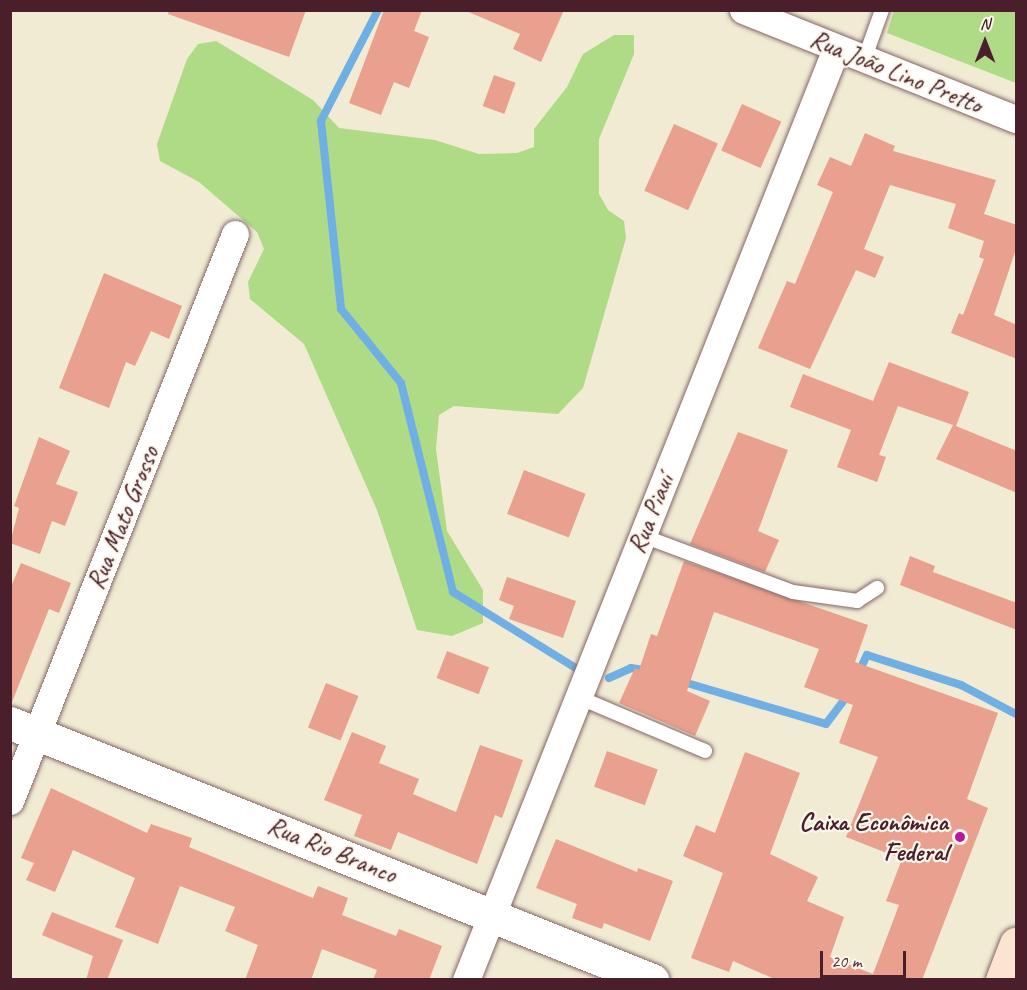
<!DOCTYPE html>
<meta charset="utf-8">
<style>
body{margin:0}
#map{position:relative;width:1027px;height:990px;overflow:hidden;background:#f1ebd4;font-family:Caveat,sans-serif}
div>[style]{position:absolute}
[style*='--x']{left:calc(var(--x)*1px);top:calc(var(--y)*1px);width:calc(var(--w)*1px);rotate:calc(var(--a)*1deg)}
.green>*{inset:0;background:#afda86}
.stream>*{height:8px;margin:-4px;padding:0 4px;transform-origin:4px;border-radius:4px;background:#6fafe3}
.building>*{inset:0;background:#e9a08e;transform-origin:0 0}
.roads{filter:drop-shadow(0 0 2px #846666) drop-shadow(0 0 2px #846666)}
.service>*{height:14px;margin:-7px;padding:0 7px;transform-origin:7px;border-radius:7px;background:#fff}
.minor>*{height:27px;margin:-13.5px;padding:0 13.5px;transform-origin:13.5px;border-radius:13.5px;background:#fff}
.tertiary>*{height:33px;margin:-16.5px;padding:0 16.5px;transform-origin:16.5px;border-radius:16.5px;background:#fff}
.secondary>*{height:33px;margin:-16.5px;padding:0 16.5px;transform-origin:16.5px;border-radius:16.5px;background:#fde4d1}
.dots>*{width:16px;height:16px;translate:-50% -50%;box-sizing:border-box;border:3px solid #fbf7ec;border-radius:50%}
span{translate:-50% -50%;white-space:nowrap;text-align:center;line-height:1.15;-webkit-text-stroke:4.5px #fbf7ec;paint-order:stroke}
.street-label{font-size:26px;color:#4a1f2b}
.poi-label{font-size:26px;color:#4a1f2b;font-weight:700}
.right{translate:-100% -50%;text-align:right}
.frame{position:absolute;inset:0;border:12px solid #4a1f2b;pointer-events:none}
.north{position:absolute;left:955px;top:12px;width:60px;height:60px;-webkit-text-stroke:4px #fbf7ec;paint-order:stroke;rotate:0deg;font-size:16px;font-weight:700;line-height:24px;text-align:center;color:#4a1f2b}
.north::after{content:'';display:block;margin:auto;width:21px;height:27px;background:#4a1f2b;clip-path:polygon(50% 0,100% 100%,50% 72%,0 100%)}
.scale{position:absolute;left:820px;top:951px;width:86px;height:27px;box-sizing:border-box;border:3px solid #4a1f2b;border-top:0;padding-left:8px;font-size:18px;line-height:21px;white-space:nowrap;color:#4a1f2b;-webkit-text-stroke:4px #fbf7ec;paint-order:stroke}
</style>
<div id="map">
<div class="green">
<div style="clip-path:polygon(894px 11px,1016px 11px,1016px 83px,887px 33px)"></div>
<div style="clip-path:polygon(614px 35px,634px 35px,634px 54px,599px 139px,599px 194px,608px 210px,624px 221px,626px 238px,583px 388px,558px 414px,454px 406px,439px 415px,436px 449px,447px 531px,483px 590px,483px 623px,452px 636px,417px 630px,377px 510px,304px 344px,250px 299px,248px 282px,264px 249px,257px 232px,199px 182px,160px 161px,157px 144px,187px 59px,198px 44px,216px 41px,313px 100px,339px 128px,435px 140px,479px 154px,517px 153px,534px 147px,534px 129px,567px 87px,583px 54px)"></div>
</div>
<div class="stream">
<div style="--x:378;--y:10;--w:125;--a:117.2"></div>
<div style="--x:321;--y:121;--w:189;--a:83.9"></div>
<div style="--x:341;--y:309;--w:95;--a:51"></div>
<div style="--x:401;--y:383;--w:215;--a:76"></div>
<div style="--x:453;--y:592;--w:146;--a:31.8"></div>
<div style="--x:858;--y:674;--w:21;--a:-65"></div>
<div style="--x:867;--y:655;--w:99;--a:17.7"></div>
<div style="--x:961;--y:685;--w:62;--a:27.8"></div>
<div style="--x:609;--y:678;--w:24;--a:-24"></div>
<div style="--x:631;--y:668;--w:19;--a:9"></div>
<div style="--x:680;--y:681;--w:152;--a:16.4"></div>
<div style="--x:826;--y:724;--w:38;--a:-53"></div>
</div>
<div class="building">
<div style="clip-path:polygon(169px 10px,306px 10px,289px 57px,168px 14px)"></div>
<div style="clip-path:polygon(384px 10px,422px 10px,414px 31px,429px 37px,409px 88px,394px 82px,381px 115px,349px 103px)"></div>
<div style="clip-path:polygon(464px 10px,564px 10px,541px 62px,513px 49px,520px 34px)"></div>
<div style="left:494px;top:75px;width:23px;height:33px;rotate:20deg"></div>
<div style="left:742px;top:104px;width:43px;height:51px;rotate:24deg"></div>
<div style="left:674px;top:124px;width:48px;height:73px;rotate:24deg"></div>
<div style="clip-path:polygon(865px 133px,895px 146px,893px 151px,996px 180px,984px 214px,1017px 225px,1017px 246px,994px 315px,1017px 325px,1017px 359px,951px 333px,959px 313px,963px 315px,984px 259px,979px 257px,984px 241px,948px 228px,956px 204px,890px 185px,864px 249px,884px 257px,875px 278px,856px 270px,810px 369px,758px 348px,787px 281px,795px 284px,833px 192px,817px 185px,830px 157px,851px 166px)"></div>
<div style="clip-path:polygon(104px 273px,182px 306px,169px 339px,151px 331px,135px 366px,126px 362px,109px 408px,59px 388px)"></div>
<div style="clip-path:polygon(889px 362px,969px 392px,956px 426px,1017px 451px,1017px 493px,936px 459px,953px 425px,898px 406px,879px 455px,886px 457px,877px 482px,837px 467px,851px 430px,790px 407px,803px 374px,873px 401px)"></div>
<div style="clip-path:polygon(738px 432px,788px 450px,758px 531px,779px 540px,765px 572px,690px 544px)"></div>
<div style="clip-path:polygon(39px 437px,70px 451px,56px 484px,78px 492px,65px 526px,52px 521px,40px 554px,10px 543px,19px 508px,14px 506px)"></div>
<div style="left:524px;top:470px;width:66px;height:47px;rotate:21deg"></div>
<div style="clip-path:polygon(910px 556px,935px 566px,933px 572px,1017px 603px,1017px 630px,900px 585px)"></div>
<div style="clip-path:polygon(684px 561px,868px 625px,855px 662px,998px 713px,967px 799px,988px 808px,922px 980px,777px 980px,733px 961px,729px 972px,691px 958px,723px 873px,683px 856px,696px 825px,715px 833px,745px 752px,800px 773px,770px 854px,818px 877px,807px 901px,844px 917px,830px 957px,873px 974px,899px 905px,886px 901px,902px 859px,846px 837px,878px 757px,839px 743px,853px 705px,804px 687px,819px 649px,714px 612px,687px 691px,710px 701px,695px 736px,619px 703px,635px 668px,639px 670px,651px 634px,657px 636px)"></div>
<div style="clip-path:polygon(21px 563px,71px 583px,59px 613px,49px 609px,12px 702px,10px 589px)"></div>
<div style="clip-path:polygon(507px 577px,576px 601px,563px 638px,509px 619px,514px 606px,499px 600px)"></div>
<div style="left:447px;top:651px;width:45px;height:29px;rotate:21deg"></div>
<div style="left:326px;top:683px;width:35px;height:48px;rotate:22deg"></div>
<div style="clip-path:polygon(352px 732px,386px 746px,379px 763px,419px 779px,413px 794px,456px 812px,480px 745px,523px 760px,502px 818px,495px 815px,477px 864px,398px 832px,391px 850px,354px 836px,362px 815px,324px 800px)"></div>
<div style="left:607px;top:751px;width:54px;height:38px;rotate:20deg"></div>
<div style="clip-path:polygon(51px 788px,147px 833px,151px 824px,192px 838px,189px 847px,313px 898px,318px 886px,348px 898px,342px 915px,396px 936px,399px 929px,442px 946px,429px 980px,373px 980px,377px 970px,322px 949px,311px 980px,245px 980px,258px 945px,225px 931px,235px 907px,180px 886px,158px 944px,115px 927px,135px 878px,73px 850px,55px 892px,26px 880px,34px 863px,21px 858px)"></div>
<div style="clip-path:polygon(556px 839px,637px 872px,638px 868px,673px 881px,650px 941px,604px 923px,602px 929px,572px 918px,577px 904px,536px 888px)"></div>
<div style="clip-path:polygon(52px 912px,123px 940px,107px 980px,86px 980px,93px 956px,42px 935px)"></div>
</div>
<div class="roads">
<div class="service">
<div style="--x:864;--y:60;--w:53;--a:-70.2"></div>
<div style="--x:643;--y:536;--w:160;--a:20.5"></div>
<div style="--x:793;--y:592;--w:65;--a:8"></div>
<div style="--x:857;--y:601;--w:24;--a:-33"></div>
<div style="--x:578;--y:697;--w:138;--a:23"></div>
</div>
<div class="minor">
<div style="--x:743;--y:10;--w:294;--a:21.8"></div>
<div style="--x:10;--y:801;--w:610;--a:-68.36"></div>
<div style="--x:466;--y:980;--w:1002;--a:-68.33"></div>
</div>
<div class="tertiary">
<div style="--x:10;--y:723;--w:692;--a:21.82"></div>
</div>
<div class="secondary">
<div style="--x:1002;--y:980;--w:39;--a:-69"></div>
</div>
</div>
<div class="dots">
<div style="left:960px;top:837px;background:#b5179e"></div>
</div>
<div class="street-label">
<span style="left:896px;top:72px;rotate:22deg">Rua João Lino Pretto</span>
<span style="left:651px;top:514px;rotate:-68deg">Rua Piauí</span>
<span style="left:123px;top:518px;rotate:-68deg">Rua Mato Grosso</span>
<span style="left:332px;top:850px;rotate:22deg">Rua Rio Branco</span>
</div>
<div class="poi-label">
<span class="right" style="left:948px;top:837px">Caixa Econômica<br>Federal</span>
</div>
<div class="frame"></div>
<div class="north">N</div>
<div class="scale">20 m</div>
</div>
